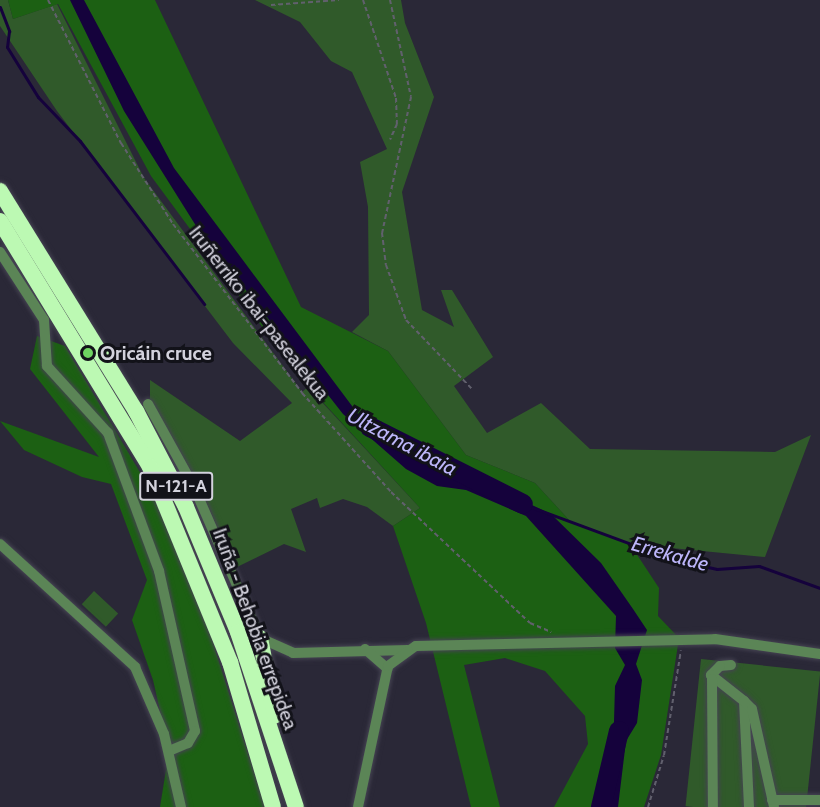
<!DOCTYPE html>
<meta charset="utf-8">
<style>
body{margin:0}
#map{position:relative;width:820px;height:807px;overflow:hidden;background:#2a2837;font-family:Cabin,sans-serif}
div>[style]{position:absolute}
[style*='--x']{left:calc(var(--x)*1px);top:calc(var(--y)*1px);width:calc(var(--w)*1px);rotate:calc(var(--a)*1deg)}
.green>*{inset:0;background:#305a2a;transform-origin:0 0}
.forest>*{inset:0;background:#1c6013}
.water>*{inset:0;background:#15023c}
.stream>*{height:3px;margin:-1.5px;padding:0 1.5px;transform-origin:1.5px;border-radius:1.5px;background:#15023c}
.river>*{height:20px;margin:-10px;padding:0 10px;transform-origin:10px;border-radius:10px;background:#15023c}
.path>*{height:2px;margin-top:-1px;transform-origin:0;background:repeating-linear-gradient(90deg,#61606d 0 4.5px,transparent 0 7.5px)}
.roads{filter:drop-shadow(0 0 2px #454352) drop-shadow(0 0 2px #454352)}
.minor>*{height:10px;margin:-5px;padding:0 5px;transform-origin:5px;border-radius:5px;background:#5b8556}
.highway>*{height:16px;margin:-8px;padding:0 8px;transform-origin:8px;border-radius:8px;background:#bcf9b3}
.dots>*{width:16px;height:16px;translate:-50% -50%;box-sizing:border-box;border:3px solid #121219;border-radius:50%}
span{translate:-50% -50%;white-space:nowrap;text-align:center;line-height:1.15;-webkit-text-stroke:6px #121219;paint-order:stroke}
.shield-label span{padding:2px 4px;background:#121219;border:2px solid;border-radius:4px;-webkit-text-stroke-width:0}
.shield-label{font-size:18px;color:#d3d2dd;font-weight:700}
.street-label{font-size:20px;color:#d3d2dd}
.poi-label{font-size:20px;color:#d3d2dd;font-weight:700}
.left{translate:0 -50%;text-align:left}
.water-label{font-size:21px;color:#bcb5f9;font-style:italic}
</style>
<div id="map">
<div class="green">
<div style="clip-path:polygon(0 0,8px 0,13px 19px,57px 4px,144px 178px,302px 392px,308px 387px,420px 508px,393px 526px,367px 507px,343px 499px,320px 508px,317px 498px,291px 509px,306px 552px,284px 544px,235px 568px,199px 485px,150px 399px,150px 380px,240px 441px,292px 403px,233px 343px,57px 111px,0 26px)"></div>
<div style="clip-path:polygon(255px 0,401px 0,405px 23px,434px 97px,402px 192px,422px 310px,454px 327px,441px 290px,452px 290px,493px 357px,454px 386px,487px 433px,541px 403px,590px 449px,775px 452px,811px 435px,765px 557px,630px 544px,570px 521px,535px 483px,466px 455px,388px 351px,352px 332px,369px 315px,368px 207px,360px 162px,387px 149px,352px 72px,331px 61px,300px 22px)"></div>
<div style="left:94px;top:591px;width:33px;height:18px;rotate:43deg"></div>
<div style="left:701px;top:659px;width:120px;height:148px;rotate:6deg"></div>
</div>
<div class="forest">
<div style="clip-path:polygon(8px 0,155px 0,301px 307px,388px 351px,466px 455px,535px 483px,570px 521px,630px 544px,659px 588px,658px 616px,679px 638px,661px 755px,644px 807px,554px 807px,588px 744px,585px 716px,545px 671px,505px 658px,464px 665px,500px 807px,471px 807px,426px 623px,393px 526px,420px 508px,297px 374px,151px 176px,58px 4px,13px 19px)"></div>
<div style="clip-path:polygon(37px 336px,65px 346px,147px 484px,194px 583px,265px 807px,160px 807px,169px 751px,153px 680px,132px 620px,147px 580px,111px 484px,82px 477px,24px 450px,0 421px,99px 457px,30px 369px)"></div>
</div>
<div class="water">
<div style="clip-path:polygon(70px 0,84px 0,174px 168px,358px 414px,388px 437px,551px 514px,601px 563px,633px 609px,647px 630px,636px 664px,642px 680px,637px 723px,626px 741px,618px 807px,602px 807px,613px 757px,615px 686px,625px 665px,615px 648px,616px 616px,526px 516px,466px 490px,437px 486px,406px 469px,343px 414px,198px 229px,124px 111px)"></div>
</div>
<div class="stream">
<div style="--x:0;--y:7;--w:26;--a:69"></div>
<div style="--x:9;--y:31;--w:16;--a:97"></div>
<div style="--x:7;--y:47;--w:59;--a:58.2"></div>
<div style="--x:38;--y:97;--w:61;--a:46.3"></div>
<div style="--x:80;--y:141;--w:205;--a:52.7"></div>
<div style="--x:523;--y:504;--w:159;--a:20.3"></div>
<div style="--x:672;--y:559;--w:46;--a:12.5"></div>
<div style="--x:717;--y:569;--w:42;--a:-4.1"></div>
<div style="--x:759;--y:566;--w:65;--a:19.8"></div>
</div>
<div class="river">
<div style="--x:370;--y:427;--w:171;--a:26.7"></div>
<div style="--x:601;--y:807;--w:78;--a:-76.7"></div>
</div>
<div class="path">
<div style="--x:48;--y:0;--w:161;--a:63"></div>
<div style="--x:121;--y:143;--w:96;--a:57.3"></div>
<div style="--x:173;--y:224;--w:213;--a:52.6"></div>
<div style="--x:302;--y:393;--w:133;--a:48"></div>
<div style="--x:391;--y:492;--w:191;--a:43.3"></div>
<div style="--x:530;--y:623;--w:23;--a:23"></div>
<div style="--x:363;--y:0;--w:103;--a:71.4"></div>
<div style="--x:396;--y:98;--w:26;--a:88"></div>
<div style="--x:397;--y:124;--w:17;--a:114"></div>
<div style="--x:390;--y:0;--w:99;--a:77.8"></div>
<div style="--x:411;--y:97;--w:139;--a:102"></div>
<div style="--x:382;--y:233;--w:32;--a:83"></div>
<div style="--x:386;--y:265;--w:59;--a:70"></div>
<div style="--x:406;--y:320;--w:95;--a:46.3"></div>
<div style="--x:271;--y:5;--w:68;--a:-4.2"></div>
<div style="--x:648;--y:807;--w:54;--a:-72.9"></div>
<div style="--x:664;--y:755;--w:106;--a:-80.8"></div>
</div>
<div class="roads">
<div class="minor">
<div style="--x:0;--y:252;--w:81;--a:57.1"></div>
<div style="--x:44;--y:320;--w:46;--a:86.3"></div>
<div style="--x:47;--y:366;--w:91;--a:47.7"></div>
<div style="--x:108;--y:433;--w:147;--a:69.7"></div>
<div style="--x:159;--y:571;--w:164;--a:77.3"></div>
<div style="--x:195;--y:731;--w:14;--a:120"></div>
<div style="--x:188;--y:743;--w:21;--a:157"></div>
<div style="--x:148;--y:404;--w:95;--a:61"></div>
<div style="--x:194;--y:487;--w:165;--a:66.4"></div>
<div style="--x:260;--y:638;--w:36;--a:24"></div>
<div style="--x:293;--y:653;--w:115;--a:-1.5"></div>
<div style="--x:0;--y:544;--w:183;--a:42.3"></div>
<div style="--x:135;--y:667;--w:73;--a:66.6"></div>
<div style="--x:164;--y:734;--w:75;--a:76.9"></div>
<div style="--x:365;--y:649;--w:30;--a:41"></div>
<div style="--x:731;--y:665;--w:11;--a:175"></div>
<div style="--x:720;--y:666;--w:13;--a:135"></div>
<div style="--x:711;--y:675;--w:42;--a:38.2"></div>
<div style="--x:744;--y:701;--w:106;--a:87.3"></div>
<div style="--x:712;--y:679;--w:128;--a:89.6"></div>
<div style="--x:744;--y:701;--w:11;--a:45"></div>
<div style="--x:752;--y:709;--w:100;--a:77.3"></div>
<div style="--x:772;--y:800;--w:48;--a:0"></div>
<div style="--x:358;--y:807;--w:144;--a:-78"></div>
<div style="--x:388;--y:666;--w:34;--a:-36"></div>
<div style="--x:416;--y:646;--w:299;--a:-1.3"></div>
<div style="--x:715;--y:639;--w:106;--a:8.1"></div>
</div>
<div class="highway">
<div style="--x:0;--y:191;--w:259;--a:58.3"></div>
<div style="--x:136;--y:411;--w:108;--a:62.5"></div>
<div style="--x:186;--y:507;--w:135;--a:67.4"></div>
<div style="--x:238;--y:632;--w:184;--a:71.7"></div>
<div style="--x:0;--y:221;--w:288;--a:58.6"></div>
<div style="--x:150;--y:467;--w:211;--a:67.7"></div>
<div style="--x:230;--y:662;--w:151;--a:73.5"></div>
<div style="--x:260;--y:638;--w:79;--a:79.1"></div>
</div>
</div>
<div class="dots">
<div style="left:88px;top:353px;background:#6ed361"></div>
</div>
<div class="shield-label">
<span style="left:176px;top:486px">N-121-A</span>
</div>
<div class="street-label">
<span style="left:259px;top:313px;rotate:52deg">Iruñerriko ibai-pasealekua</span>
<span style="left:255px;top:629px;rotate:70deg">Iruña - Behobia errepidea</span>
</div>
<div class="poi-label">
<span class="left" style="left:100px;top:353px">Oricáin cruce</span>
</div>
<div class="water-label">
<span style="left:402px;top:442px;rotate:28deg">Ultzama ibaia</span>
<span style="left:670px;top:554px;rotate:16deg">Errekalde</span>
</div>
</div>
